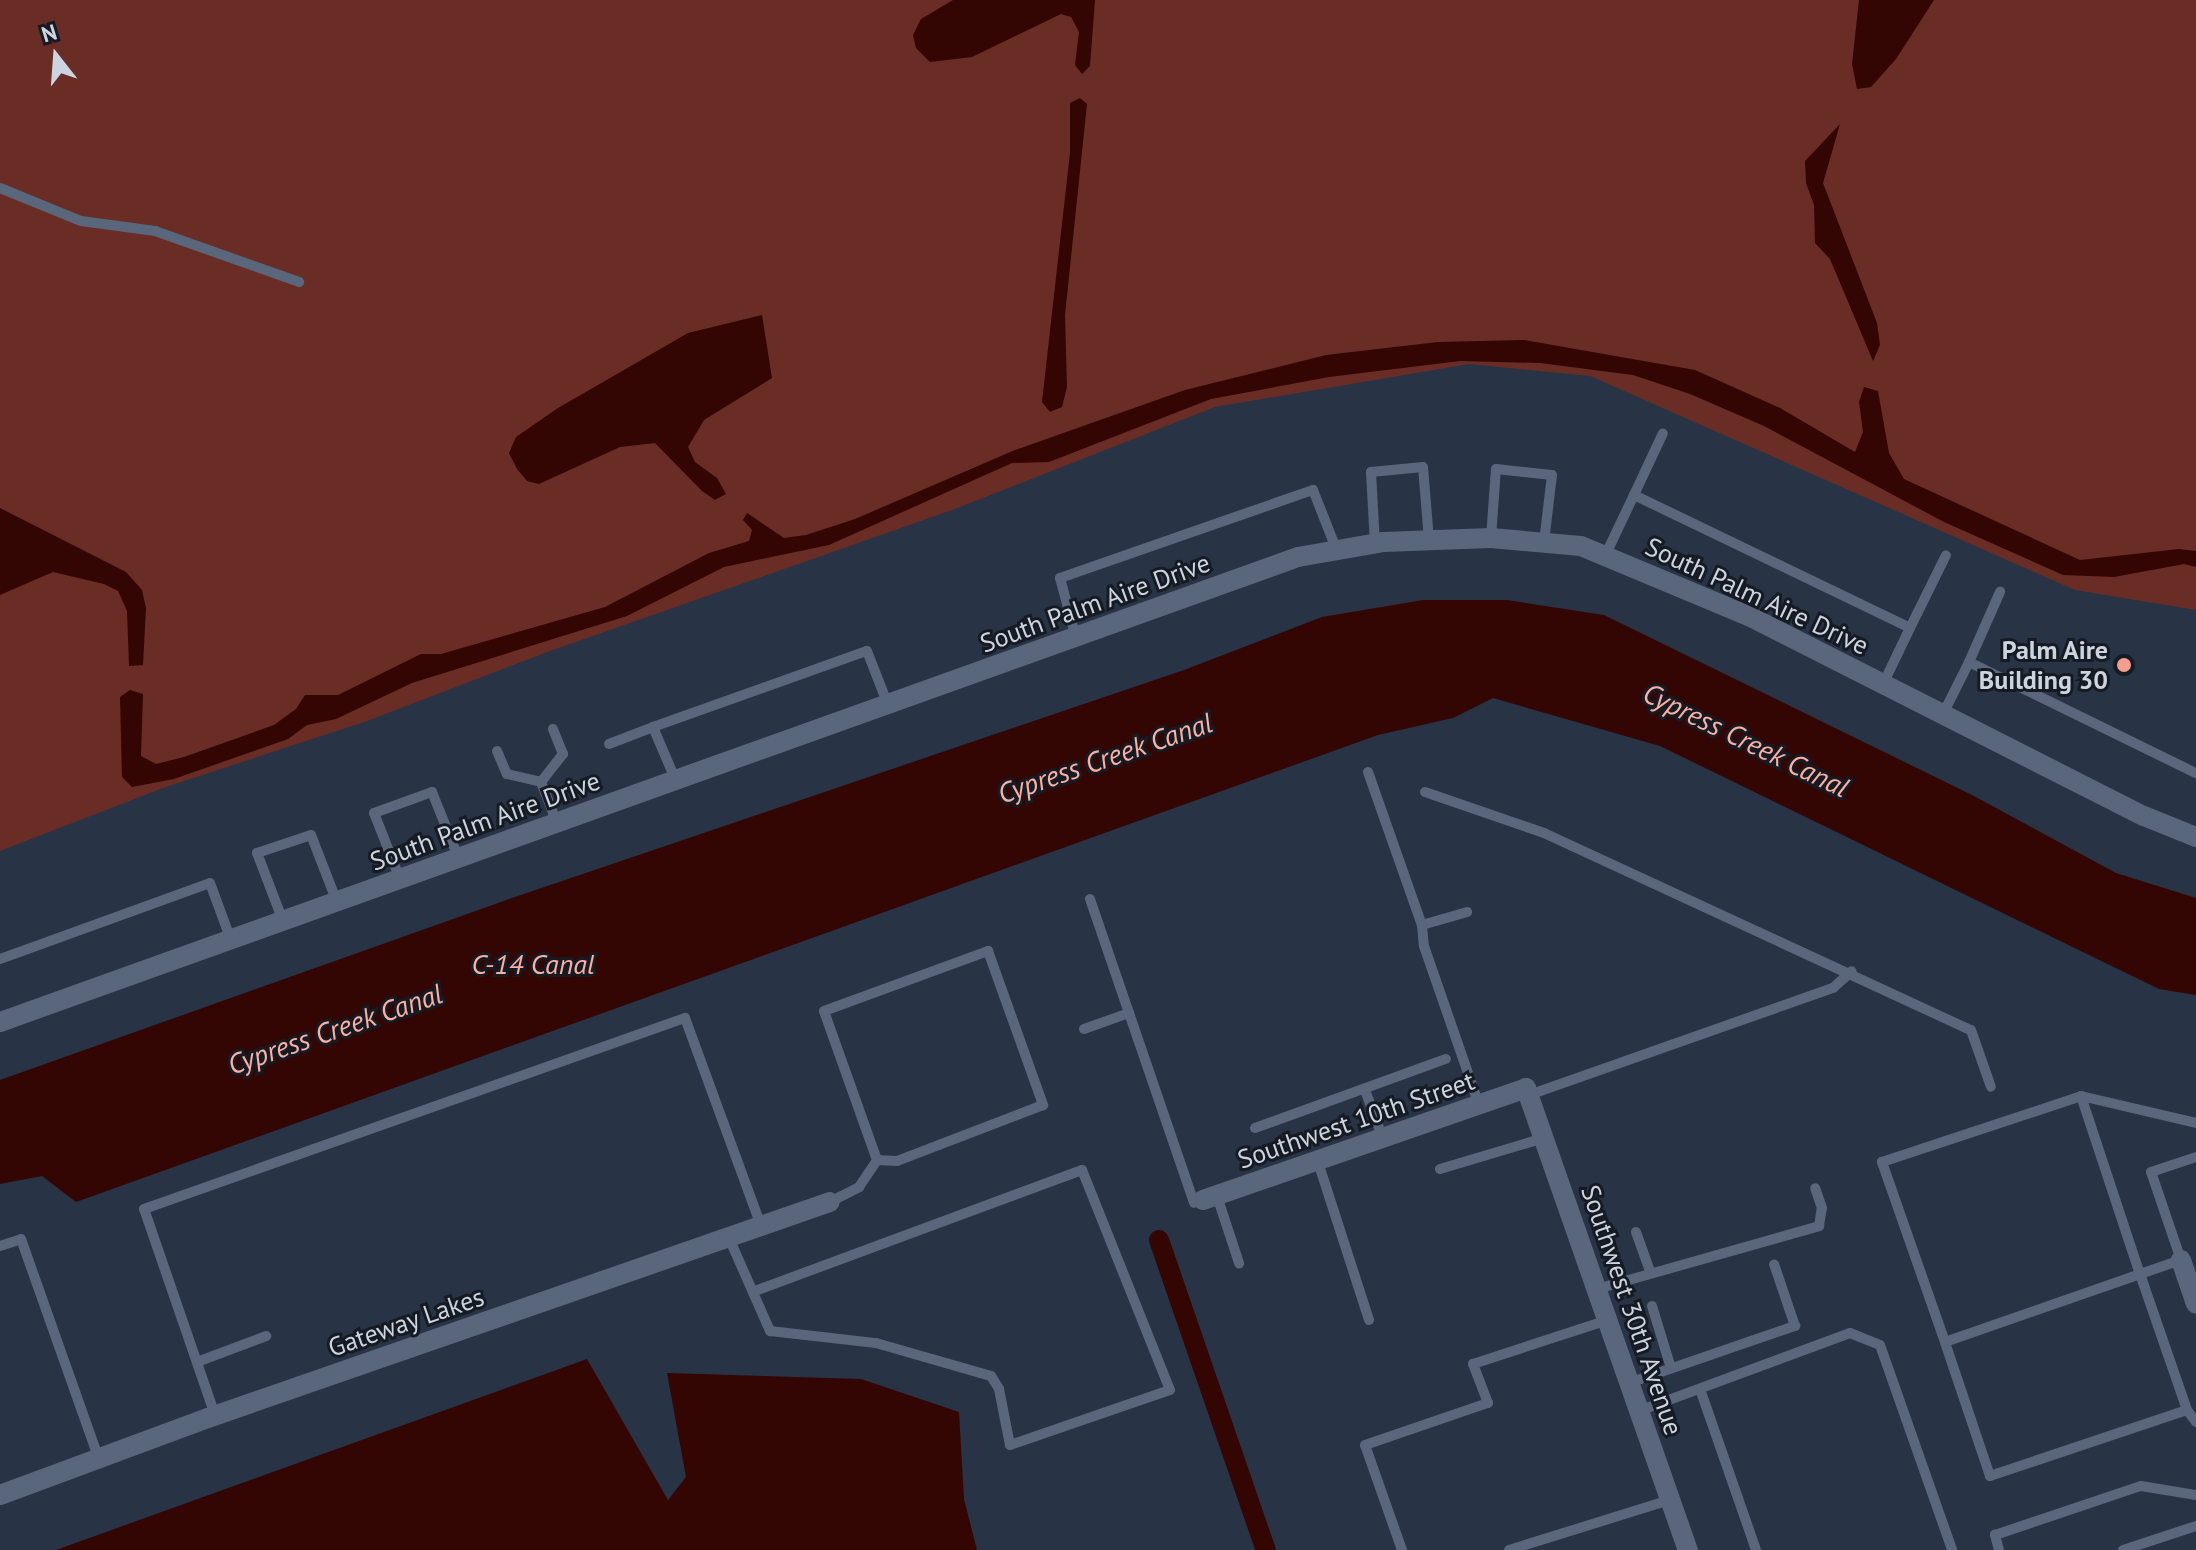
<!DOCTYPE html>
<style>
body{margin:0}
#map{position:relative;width:2196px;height:1550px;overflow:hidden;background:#283346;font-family:"PT Sans",sans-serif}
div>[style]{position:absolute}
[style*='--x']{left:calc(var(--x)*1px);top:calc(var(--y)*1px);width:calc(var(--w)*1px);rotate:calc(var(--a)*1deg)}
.green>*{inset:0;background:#692d25}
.water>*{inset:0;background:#330503}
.canal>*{height:20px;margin:-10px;padding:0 10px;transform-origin:10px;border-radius:10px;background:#330503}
.lane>*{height:10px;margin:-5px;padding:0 5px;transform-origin:5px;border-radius:5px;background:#59667b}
.street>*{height:20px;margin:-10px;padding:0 10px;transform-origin:10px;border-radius:10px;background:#59667b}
.dots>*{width:22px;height:22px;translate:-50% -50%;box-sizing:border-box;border:4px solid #161b23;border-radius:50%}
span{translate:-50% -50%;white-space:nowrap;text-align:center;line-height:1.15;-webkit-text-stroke:6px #161b23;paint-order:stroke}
.street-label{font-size:26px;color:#cdd4e0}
.poi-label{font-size:26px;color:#cdd4e0;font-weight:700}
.right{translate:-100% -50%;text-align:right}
.water-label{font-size:28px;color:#fcafa3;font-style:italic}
.north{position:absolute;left:16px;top:16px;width:80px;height:80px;-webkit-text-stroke:6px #161b23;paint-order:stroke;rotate:343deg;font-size:22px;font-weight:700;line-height:32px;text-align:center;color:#cdd4e0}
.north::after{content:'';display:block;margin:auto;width:28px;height:36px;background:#cdd4e0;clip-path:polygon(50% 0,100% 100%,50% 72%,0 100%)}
</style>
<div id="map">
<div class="green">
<div style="clip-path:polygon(0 0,2196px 0,2196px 610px,2075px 590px,1590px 376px,1469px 364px,1215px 407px,952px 510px,550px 651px,367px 721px,163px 788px,0 851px)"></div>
</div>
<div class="water">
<div style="clip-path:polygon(953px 0,1095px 0,1090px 66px,1082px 74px,1075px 65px,1079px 32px,1071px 17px,1061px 14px,972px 57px,930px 62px,916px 48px,913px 35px,921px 19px)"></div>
<div style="clip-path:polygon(1859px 0,1934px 0,1896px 59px,1871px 87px,1857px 89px,1852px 64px)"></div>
<div style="clip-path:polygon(1080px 98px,1087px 104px,1065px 315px,1067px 387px,1062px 407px,1050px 412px,1042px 402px,1070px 153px,1070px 103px)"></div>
<div style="clip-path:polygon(1840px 124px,1823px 183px,1877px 323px,1880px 345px,1873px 361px,1830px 259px,1815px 243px,1814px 205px,1806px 183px,1805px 161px)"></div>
<div style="clip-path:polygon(762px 315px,772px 378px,704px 420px,688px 447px,695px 462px,717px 478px,726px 494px,715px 500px,702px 491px,655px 443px,620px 447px,539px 484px,527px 481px,517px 469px,509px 453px,516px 437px,558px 408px,688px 333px)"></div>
<div style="clip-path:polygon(1524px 340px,1695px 370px,1780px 408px,1855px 452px,1863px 432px,1859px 402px,1864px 387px,1878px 391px,1889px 453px,1904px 479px,2080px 560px,2179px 549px,2196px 551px,2196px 567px,2184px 564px,2114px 577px,2063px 575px,1944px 522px,1764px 426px,1690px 394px,1633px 375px,1540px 363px,1460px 361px,1329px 377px,1211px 399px,1049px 462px,1012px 463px,829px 545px,724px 567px,627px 616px,412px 683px,336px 719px,307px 725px,288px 739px,174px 779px,132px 787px,122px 777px,120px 697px,130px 690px,143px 694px,141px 756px,156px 764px,184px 757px,274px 725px,296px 709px,305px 695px,338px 695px,421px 654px,441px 654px,605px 607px,709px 553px,749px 541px,752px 530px,743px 520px,747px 513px,784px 538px,806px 535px,855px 519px,1015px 450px,1185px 390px,1326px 355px,1438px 342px)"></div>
<div style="clip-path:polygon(0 508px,126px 572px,142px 590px,146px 608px,143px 665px,129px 666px,127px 611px,118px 591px,104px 584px,53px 572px,0 595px)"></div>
<div style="clip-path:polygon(1423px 600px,1507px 600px,1604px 615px,1972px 795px,2116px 873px,2196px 898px,2196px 995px,2159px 989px,1660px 746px,1493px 698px,1453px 718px,1378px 735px,76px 1202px,42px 1176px,0 1184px,0 1080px,512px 898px,1184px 670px,1322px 617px)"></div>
<div style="clip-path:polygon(587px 1359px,668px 1500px,686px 1477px,667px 1373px,861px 1379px,959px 1412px,964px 1499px,977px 1550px,56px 1550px)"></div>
</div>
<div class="canal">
<div style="--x:1159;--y:1240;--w:328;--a:71"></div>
</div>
<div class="lane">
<div style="--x:0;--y:188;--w:87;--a:22.2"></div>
<div style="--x:81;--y:221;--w:75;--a:7.7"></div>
<div style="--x:155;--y:231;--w:153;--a:19.5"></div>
<div style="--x:1634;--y:495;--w:68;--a:-64.9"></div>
<div style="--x:1491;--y:538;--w:69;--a:-85.9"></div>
<div style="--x:1496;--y:469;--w:56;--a:6.1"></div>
<div style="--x:1552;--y:475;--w:67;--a:96.8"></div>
<div style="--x:1375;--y:544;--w:72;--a:-93.2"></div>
<div style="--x:1371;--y:472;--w:52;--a:-5.5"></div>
<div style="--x:1423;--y:467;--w:73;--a:85.3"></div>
<div style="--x:1605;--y:556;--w:68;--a:-64.6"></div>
<div style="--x:1634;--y:495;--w:306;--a:25.7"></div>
<div style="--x:1910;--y:628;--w:62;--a:115.7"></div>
<div style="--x:1910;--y:628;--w:81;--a:-63.7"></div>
<div style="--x:1076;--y:638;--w:62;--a:-104.9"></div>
<div style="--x:1060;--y:578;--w:268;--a:-19.2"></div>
<div style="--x:1313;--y:490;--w:66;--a:68.5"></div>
<div style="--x:1969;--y:662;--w:77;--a:-66.1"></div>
<div style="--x:1943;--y:714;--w:58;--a:-63.4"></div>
<div style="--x:1969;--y:662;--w:253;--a:26.1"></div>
<div style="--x:609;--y:744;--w:47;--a:-21.1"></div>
<div style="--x:497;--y:751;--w:25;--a:67"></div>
<div style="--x:507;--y:774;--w:35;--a:13"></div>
<div style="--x:541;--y:782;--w:44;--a:68.7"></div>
<div style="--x:1368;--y:772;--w:162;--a:70.6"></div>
<div style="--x:1422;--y:925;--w:47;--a:-16.1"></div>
<div style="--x:676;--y:781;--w:59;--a:-113.1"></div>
<div style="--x:653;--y:727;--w:227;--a:-19.6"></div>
<div style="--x:867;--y:651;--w:58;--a:68.7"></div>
<div style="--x:541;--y:782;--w:36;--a:-52"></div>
<div style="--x:563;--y:754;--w:27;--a:-112"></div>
<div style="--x:1425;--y:792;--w:126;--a:19"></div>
<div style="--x:1544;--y:833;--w:470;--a:24.8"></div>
<div style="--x:1971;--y:1030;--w:60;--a:70.7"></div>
<div style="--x:400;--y:879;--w:71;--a:-111.5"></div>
<div style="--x:374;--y:813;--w:62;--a:-19.9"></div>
<div style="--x:432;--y:792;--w:72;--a:68.1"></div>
<div style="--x:1090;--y:899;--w:321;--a:71.1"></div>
<div style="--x:283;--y:921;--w:73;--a:-110.9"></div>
<div style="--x:257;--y:853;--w:57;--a:-18.4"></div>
<div style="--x:311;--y:835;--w:72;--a:68.8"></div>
<div style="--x:1422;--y:925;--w:21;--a:85"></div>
<div style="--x:1424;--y:946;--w:168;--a:70.9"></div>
<div style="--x:0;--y:959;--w:223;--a:-19.9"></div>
<div style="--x:210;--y:883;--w:61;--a:69.8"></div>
<div style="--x:1084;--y:1029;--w:48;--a:-19.6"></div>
<div style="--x:1365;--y:1090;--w:52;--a:69.8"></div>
<div style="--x:1529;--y:1095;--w:322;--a:-19.4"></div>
<div style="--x:1833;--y:988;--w:25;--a:-42"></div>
<div style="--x:2081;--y:1096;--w:118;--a:13.2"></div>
<div style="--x:1255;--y:1128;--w:203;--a:-19.9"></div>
<div style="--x:1318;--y:1162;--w:166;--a:72.1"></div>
<div style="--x:1440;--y:1169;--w:109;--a:-16.6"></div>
<div style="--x:1217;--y:1196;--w:71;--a:71.8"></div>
<div style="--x:830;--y:1202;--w:33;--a:-27"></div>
<div style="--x:859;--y:1187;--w:32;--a:-56"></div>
<div style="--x:877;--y:1160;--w:158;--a:-109.6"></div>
<div style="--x:824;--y:1011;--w:175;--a:-20.1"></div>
<div style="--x:988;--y:951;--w:164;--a:70.3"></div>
<div style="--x:1043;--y:1105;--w:156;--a:159"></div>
<div style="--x:897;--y:1161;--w:20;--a:-177"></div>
<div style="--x:1636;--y:1232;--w:41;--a:70.3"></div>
<div style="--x:729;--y:1238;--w:102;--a:66.2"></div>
<div style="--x:770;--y:1331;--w:107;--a:6.5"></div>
<div style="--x:876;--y:1343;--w:120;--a:16"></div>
<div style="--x:991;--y:1376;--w:15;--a:58"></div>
<div style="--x:999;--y:1389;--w:57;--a:78.9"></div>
<div style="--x:1010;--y:1445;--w:169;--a:-19"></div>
<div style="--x:1170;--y:1390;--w:237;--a:-111.8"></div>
<div style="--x:1082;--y:1170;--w:351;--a:159.7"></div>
<div style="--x:0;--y:1246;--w:22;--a:-18"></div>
<div style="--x:21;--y:1239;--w:233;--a:70.5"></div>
<div style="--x:1597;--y:1289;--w:231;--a:-15.8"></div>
<div style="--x:1819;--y:1226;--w:18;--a:-81"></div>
<div style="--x:1822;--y:1208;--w:21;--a:-109"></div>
<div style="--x:1652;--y:1306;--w:65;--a:73"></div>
<div style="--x:1945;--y:1342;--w:191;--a:-109.3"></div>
<div style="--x:1882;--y:1162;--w:210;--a:-18.3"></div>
<div style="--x:2081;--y:1096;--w:188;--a:71.7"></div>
<div style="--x:2140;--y:1274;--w:144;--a:70.9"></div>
<div style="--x:2187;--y:1410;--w:208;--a:161.5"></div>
<div style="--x:1990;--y:1476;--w:141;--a:-108.6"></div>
<div style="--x:1945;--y:1342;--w:207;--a:-19.2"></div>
<div style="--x:2140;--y:1274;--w:43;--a:-18.9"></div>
<div style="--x:2181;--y:1260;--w:93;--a:-108.8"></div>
<div style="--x:2151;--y:1172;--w:47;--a:-18.4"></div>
<div style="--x:197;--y:1362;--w:74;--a:-20.6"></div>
<div style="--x:1629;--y:1383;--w:176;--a:-19"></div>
<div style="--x:1795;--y:1326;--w:65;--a:-108.7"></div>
<div style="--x:1700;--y:1389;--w:170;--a:70.8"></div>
<div style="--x:2187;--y:1410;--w:15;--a:53"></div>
<div style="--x:1639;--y:1411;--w:225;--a:-20.3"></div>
<div style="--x:1850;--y:1333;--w:32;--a:22"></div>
<div style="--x:1880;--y:1345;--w:217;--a:70.6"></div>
<div style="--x:215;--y:1415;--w:218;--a:-109"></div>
<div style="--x:144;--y:1209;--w:574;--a:-19.45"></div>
<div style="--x:685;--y:1018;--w:221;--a:69.9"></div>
<div style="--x:1402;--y:1550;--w:111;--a:-109.4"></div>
<div style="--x:1365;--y:1445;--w:130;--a:-18.9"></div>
<div style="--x:1488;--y:1403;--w:42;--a:-111"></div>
<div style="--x:1473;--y:1364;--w:142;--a:-18.1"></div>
<div style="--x:1509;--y:1550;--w:169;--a:-17.3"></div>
<div style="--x:1999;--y:1550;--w:16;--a:-105"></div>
<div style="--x:1995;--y:1535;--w:154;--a:-18.6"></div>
<div style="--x:2141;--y:1486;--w:56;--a:9.3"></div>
<div style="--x:2123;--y:1550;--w:77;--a:-18.2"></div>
</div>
<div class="street">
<div style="--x:0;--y:1022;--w:1379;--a:-19.71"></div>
<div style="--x:1298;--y:557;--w:86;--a:-10"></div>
<div style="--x:1383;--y:542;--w:108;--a:-2.1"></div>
<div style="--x:1491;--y:538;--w:90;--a:5.1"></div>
<div style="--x:1581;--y:546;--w:186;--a:22.7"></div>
<div style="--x:1753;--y:618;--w:438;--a:26.9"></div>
<div style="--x:2144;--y:816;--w:56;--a:22"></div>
<div style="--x:1203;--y:1200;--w:342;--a:-19.1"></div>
<div style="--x:1526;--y:1088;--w:490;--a:70.7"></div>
<div style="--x:2181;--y:1260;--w:46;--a:71.2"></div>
<div style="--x:0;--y:1495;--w:222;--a:-20.3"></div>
<div style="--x:208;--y:1418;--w:658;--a:-19.15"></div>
</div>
<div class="dots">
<div style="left:2124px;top:665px;background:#f59d8f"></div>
</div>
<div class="street-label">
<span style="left:1757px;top:596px;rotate:25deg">South Palm Aire Drive</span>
<span style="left:1095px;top:603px;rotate:-20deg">South Palm Aire Drive</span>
<span style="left:485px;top:821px;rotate:-20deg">South Palm Aire Drive</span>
<span style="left:1356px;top:1120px;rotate:-19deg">Southwest 10th Street</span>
<span style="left:1632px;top:1310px;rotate:71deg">Southwest 30th Avenue</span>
<span style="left:406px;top:1322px;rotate:-19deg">Gateway Lakes</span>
</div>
<div class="poi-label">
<span class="right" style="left:2108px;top:665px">Palm Aire<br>Building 30</span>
</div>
<div class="water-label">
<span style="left:1746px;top:740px;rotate:26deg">Cypress Creek Canal</span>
<span style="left:1105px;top:758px;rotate:-19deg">Cypress Creek Canal</span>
<span style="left:533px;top:964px">C-14 Canal</span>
<span style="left:335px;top:1029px;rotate:-19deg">Cypress Creek Canal</span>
</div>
<div class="north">N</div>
</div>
